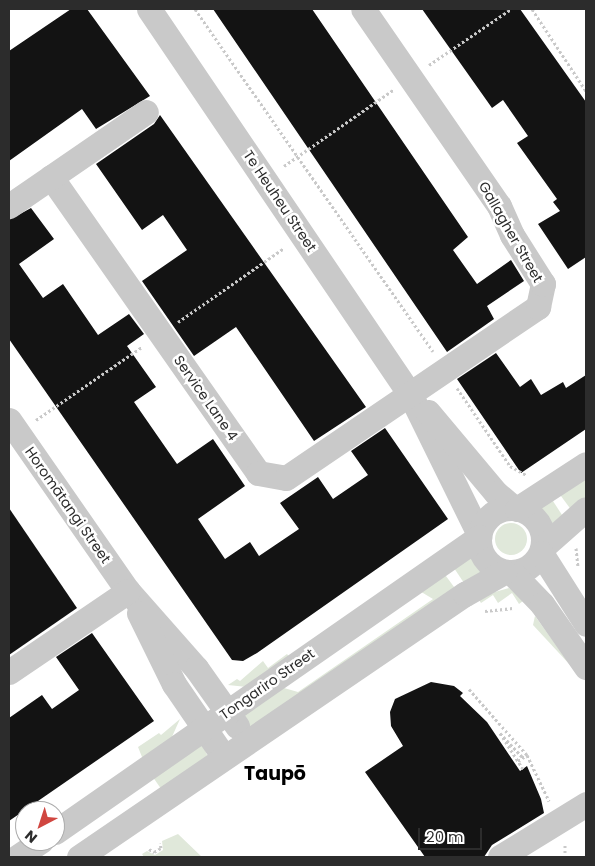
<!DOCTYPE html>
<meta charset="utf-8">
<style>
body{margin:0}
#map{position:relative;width:595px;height:866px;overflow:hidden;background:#fff;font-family:Poppins,sans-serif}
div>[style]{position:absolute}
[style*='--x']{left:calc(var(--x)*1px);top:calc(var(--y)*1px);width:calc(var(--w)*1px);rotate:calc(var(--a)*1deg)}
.green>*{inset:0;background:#e0e8da}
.round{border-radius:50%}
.building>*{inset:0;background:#131313}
.path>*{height:3px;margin-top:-1.5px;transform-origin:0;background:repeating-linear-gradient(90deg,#c9c9c9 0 2.5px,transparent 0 5px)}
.minor>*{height:25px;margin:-12.5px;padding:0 12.5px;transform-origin:12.5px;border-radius:12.5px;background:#c9c9c9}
.minor>.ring{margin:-12.5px;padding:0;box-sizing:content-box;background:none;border:25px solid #c9c9c9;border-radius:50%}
span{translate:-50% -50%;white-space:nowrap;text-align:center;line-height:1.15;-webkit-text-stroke:5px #fff;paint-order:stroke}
.street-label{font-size:14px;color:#2c2c2c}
.district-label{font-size:19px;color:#000;font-weight:700}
.frame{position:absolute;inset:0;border:10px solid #2c2c2c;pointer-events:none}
.north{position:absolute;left:15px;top:801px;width:50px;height:50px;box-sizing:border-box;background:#fff;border:1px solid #ababab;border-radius:50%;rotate:220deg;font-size:14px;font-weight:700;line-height:20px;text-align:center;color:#2c2c2c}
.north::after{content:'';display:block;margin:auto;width:18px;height:22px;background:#d04640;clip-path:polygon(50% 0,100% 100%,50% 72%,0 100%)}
.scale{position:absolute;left:418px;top:828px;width:64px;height:22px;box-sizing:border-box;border:2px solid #2c2c2c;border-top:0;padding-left:6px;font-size:15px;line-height:18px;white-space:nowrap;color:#2c2c2c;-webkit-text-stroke:4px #fff;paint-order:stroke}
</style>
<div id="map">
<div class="green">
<div style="clip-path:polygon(586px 475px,586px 502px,572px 511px,558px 492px)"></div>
<div style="clip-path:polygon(551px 498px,564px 518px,549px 525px,539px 508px)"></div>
<div class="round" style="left:495px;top:523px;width:32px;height:32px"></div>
<div style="clip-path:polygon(473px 552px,483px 573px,466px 586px,452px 565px)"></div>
<div style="clip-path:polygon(443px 572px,457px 591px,251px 727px,245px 723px,244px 711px,284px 688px,298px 692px,433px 599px,418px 590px)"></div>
<div style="clip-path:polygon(509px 588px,527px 598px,519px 604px,512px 593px,498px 603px,493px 595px,481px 603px,477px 597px)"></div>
<div style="clip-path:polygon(535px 616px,571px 666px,533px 625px)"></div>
<div style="clip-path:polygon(287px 654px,292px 660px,247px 687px,228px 685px,237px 679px,240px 681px,263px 661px,268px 668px)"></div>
<div style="clip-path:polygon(180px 719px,171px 739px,144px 762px,138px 747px,159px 733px,161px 735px)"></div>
<div style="clip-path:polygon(198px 744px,203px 746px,208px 757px,164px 793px,150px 773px)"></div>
<div style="clip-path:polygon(178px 834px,202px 857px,144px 857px,142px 854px,147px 851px,155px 855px,163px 850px,162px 841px)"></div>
</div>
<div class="building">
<div style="clip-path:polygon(71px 9px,87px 9px,150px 96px,96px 129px,82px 109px,9px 161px,9px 51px)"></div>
<div style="clip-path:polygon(213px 9px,312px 9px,468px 237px,453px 250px,477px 284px,511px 260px,524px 281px,487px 306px,494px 319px,447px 352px)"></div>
<div style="clip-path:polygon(422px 9px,520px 9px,586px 102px,586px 257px,568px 269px,538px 224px,560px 211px,553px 202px,557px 199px,517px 143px,528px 136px,503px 100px,492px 108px)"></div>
<div style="clip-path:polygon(160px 115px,366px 407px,314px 441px,236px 327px,194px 356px,142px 281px,187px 250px,163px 215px,142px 230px,96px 164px,154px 124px)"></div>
<div style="clip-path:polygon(31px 208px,54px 239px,19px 264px,43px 298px,63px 284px,98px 335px,129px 314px,144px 334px,127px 346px,156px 387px,134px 402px,177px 464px,213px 439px,245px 486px,198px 519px,225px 559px,250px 542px,259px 556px,299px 529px,280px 503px,318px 477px,333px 499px,368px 475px,351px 451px,385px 428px,448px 519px,257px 653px,243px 661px,232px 660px,9px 339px,9px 220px)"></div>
<div style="clip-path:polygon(496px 353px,520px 387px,531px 379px,541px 395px,563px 382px,566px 388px,586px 375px,586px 429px,521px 473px,457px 379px)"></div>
<div style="clip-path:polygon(9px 508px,77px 608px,9px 655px)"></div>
<div style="clip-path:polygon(92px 633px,154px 721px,9px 821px,9px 718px,42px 695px,52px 709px,79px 690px,56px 657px)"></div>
<div style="clip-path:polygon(431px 682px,454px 686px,463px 693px,460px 696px,487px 722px,520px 771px,527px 766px,541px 799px,544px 813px,492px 845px,484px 857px,425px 857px,365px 772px,403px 746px,391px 726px,390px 712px,395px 699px)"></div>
</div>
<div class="path">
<div style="--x:195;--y:9;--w:417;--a:55.2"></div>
<div style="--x:532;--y:9;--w:98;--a:56.6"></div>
<div style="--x:429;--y:65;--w:99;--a:-34.3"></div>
<div style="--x:284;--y:166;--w:133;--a:-34.9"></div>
<div style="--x:178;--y:322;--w:129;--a:-34.9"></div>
<div style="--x:457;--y:388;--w:94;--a:55.8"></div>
<div style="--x:36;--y:420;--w:129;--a:-34.6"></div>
<div style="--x:510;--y:466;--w:18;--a:29"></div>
<div style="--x:576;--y:548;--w:18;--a:84"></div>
<div style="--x:485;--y:611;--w:28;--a:-6"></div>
<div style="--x:469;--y:689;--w:88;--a:48.7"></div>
<div style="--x:518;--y:761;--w:11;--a:-34"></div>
<div style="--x:527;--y:755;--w:51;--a:64.4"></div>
<div style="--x:523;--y:769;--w:43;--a:-122.6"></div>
<div style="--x:500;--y:733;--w:34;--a:47"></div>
<div style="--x:565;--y:845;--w:12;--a:90"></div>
<div style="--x:149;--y:849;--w:6;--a:31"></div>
<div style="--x:154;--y:852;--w:8;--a:-30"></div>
<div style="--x:161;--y:848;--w:5;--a:-101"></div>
</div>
<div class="minor">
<div style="--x:149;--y:9;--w:465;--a:55.9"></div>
<div style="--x:410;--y:394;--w:156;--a:63.8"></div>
<div style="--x:51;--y:177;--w:361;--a:55"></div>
<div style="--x:258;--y:473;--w:28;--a:10"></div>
<div style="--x:286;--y:478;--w:305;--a:-34.2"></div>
<div style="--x:538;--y:307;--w:24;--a:-78"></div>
<div style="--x:543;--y:284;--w:58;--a:-122.3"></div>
<div style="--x:512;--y:235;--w:32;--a:-114"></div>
<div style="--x:499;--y:206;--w:239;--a:-124.6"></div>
<div style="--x:9;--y:206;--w:166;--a:-34.5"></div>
<div style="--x:428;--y:412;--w:106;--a:50"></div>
<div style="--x:496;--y:493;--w:23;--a:40"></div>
<div style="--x:9;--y:420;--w:208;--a:55.2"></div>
<div style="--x:128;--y:591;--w:103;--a:48.6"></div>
<div style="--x:196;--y:668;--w:71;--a:54.7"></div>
<div class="ring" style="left:479px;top:508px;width:39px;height:39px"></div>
<div style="--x:517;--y:509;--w:82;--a:-33.1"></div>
<div style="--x:543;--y:547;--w:57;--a:-41.5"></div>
<div style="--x:541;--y:553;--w:84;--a:57.6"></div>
<div style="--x:512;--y:573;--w:43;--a:45.9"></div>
<div style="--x:542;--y:604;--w:77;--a:55.1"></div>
<div style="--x:139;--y:613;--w:79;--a:63.8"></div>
<div style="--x:174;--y:684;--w:88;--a:55.6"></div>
<div style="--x:9;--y:672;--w:144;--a:-34.2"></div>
<div style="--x:55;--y:832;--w:517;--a:-34.83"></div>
<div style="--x:17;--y:857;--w:29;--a:-34"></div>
<div style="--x:79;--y:857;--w:467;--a:-34.3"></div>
<div style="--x:465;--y:594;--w:45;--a:-29.4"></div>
<div style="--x:500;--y:857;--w:101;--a:-31.6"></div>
</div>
<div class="street-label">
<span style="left:280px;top:201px;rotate:56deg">Te Heuheu Street</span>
<span style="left:511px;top:232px;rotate:60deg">Gallagher Street</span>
<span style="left:206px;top:398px;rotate:55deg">Service Lane 4</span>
<span style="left:68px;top:505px;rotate:55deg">Horomātangi Street</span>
<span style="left:267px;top:684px;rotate:-35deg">Tongariro Street</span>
</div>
<div class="district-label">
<span style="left:275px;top:774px">Taupō</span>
</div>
<div class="frame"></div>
<div class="north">N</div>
<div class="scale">20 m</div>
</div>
